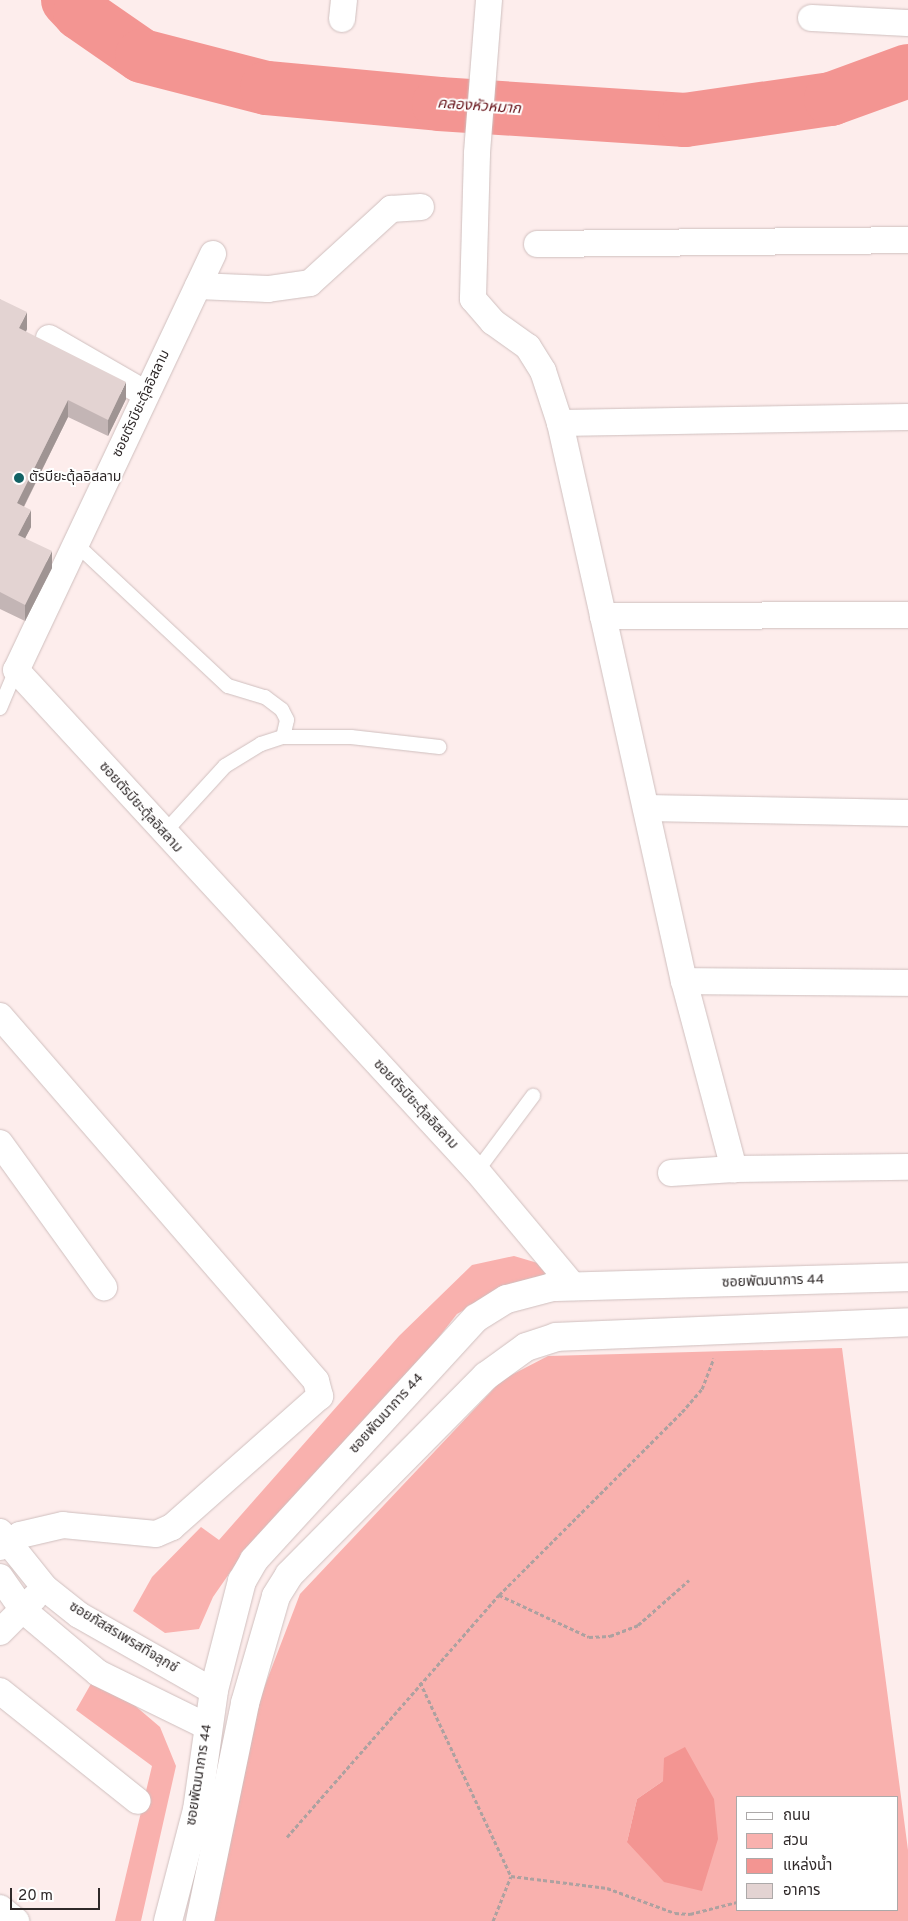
<!DOCTYPE html>
<meta charset="utf-8">
<style>
body{margin:0}
#map{position:relative;width:908px;height:1921px;overflow:hidden;background:#fdedec;font-family:Overpass,"Noto Sans Thai",sans-serif}
div>[style]{position:absolute}
[style*='--x']{left:calc(var(--x)*1px);top:calc(var(--y)*1px);width:calc(var(--w)*1px);rotate:calc(var(--a)*1deg)}
.green>*{inset:0;background:#f9b1ae}
.water>*{inset:0;background:#f39592}
.river>*{height:54px;margin:-27px;padding:0 27px;transform-origin:27px;border-radius:27px;background:#f39592}
.path>*{height:3px;margin-top:-1.5px;transform-origin:0;background:repeating-linear-gradient(90deg,#ada1a0 0 4px,transparent 0 6.5px)}
.roads{filter:drop-shadow(0 0 1px #cfbfbe) drop-shadow(0 0 1px #cfbfbe)}
.lane>*{height:14px;margin:-7px;padding:0 7px;transform-origin:7px;border-radius:7px;background:#fff}
.street>*{height:26px;margin:-13px;padding:0 13px;transform-origin:13px;border-radius:13px;background:#fff}
.secondary>*{height:28px;margin:-14px;padding:0 14px;transform-origin:14px;border-radius:14px;background:#fff}
.wall>*{inset:0;background:#c3b5b5}
.shaded-wall>*{inset:0;background:#9f9493}
.building>*{inset:0;background:#e3d3d2}
.dots>*{width:14px;height:14px;translate:-50% -50%;box-sizing:border-box;border:2px solid #fff;border-radius:50%}
span{translate:-50% -50%;white-space:nowrap;text-align:center;line-height:1.15;-webkit-text-stroke:4px #fff;paint-order:stroke}
.street-label{font-size:14px;color:#2f2929}
.poi-label{font-size:14px;color:#2f2929}
.left{translate:0 -50%;text-align:left}
.water-label{font-size:15px;color:#67141b;font-style:italic}
.legend{position:absolute;left:736px;top:1796px;width:162px;height:115px;box-sizing:border-box;background:#fff;border:1px solid #aca9a9;margin:0;padding:6px 9px;list-style:none;font-size:15px;color:#2f2929}
.legend li{display:flex;align-items:center;gap:10px;height:25px}
.legend b{width:25px;border:1px solid #aca9a9}
.scale{position:absolute;left:10px;top:1888px;width:90px;height:22px;box-sizing:border-box;border:2px solid #2f2929;border-top:0;padding-left:6px;font-size:15px;line-height:18px;white-space:nowrap;color:#2f2929;-webkit-text-stroke:4px #fff;paint-order:stroke}
</style>
<div id="map">
<div class="green">
<div style="clip-path:polygon(514px 1256px,541px 1264px,551px 1276px,506px 1286px,457px 1314px,421px 1360px,249px 1545px,213px 1597px,199px 1629px,165px 1633px,133px 1611px,152px 1577px,201px 1527px,219px 1540px,399px 1336px,472px 1265px)"></div>
<div style="clip-path:polygon(evenodd,842px 1348px,908px 1850px,908px 1921px,208px 1921px,254px 1714px,300px 1594px,502px 1380px,548px 1356px,842px 1348px,663px 1781px,627px 1842px,637px 1799px,663px 1781px,842px 1348px,737px 1797px,897px 1797px,897px 1910px,737px 1910px,737px 1797px)"></div>
<div style="clip-path:polygon(92px 1682px,133px 1704px,160px 1727px,176px 1766px,141px 1921px,115px 1921px,152px 1766px,76px 1710px)"></div>
</div>
<div class="water">
<div style="clip-path:polygon(685px 1747px,714px 1799px,718px 1839px,702px 1891px,664px 1882px,627px 1842px,637px 1799px,663px 1781px,664px 1758px)"></div>
</div>
<div class="river">
<div style="--x:68;--y:0;--w:18;--a:47"></div>
<div style="--x:80;--y:13;--w:75;--a:34.7"></div>
<div style="--x:142;--y:56;--w:129;--a:14.4"></div>
<div style="--x:267;--y:88;--w:173;--a:5.3"></div>
<div style="--x:439;--y:104;--w:247;--a:3.7"></div>
<div style="--x:685;--y:120;--w:148;--a:-8.2"></div>
<div style="--x:831;--y:99;--w:82;--a:-20"></div>
</div>
<div class="path">
<div style="--x:499;--y:1595;--w:99;--a:25"></div>
<div style="--x:589;--y:1637;--w:21;--a:-3"></div>
<div style="--x:610;--y:1636;--w:30;--a:-21"></div>
<div style="--x:638;--y:1625;--w:68;--a:-41.4"></div>
<div style="--x:420;--y:1682;--w:214;--a:64.9"></div>
<div style="--x:511;--y:1876;--w:97;--a:7.1"></div>
<div style="--x:607;--y:1888;--w:72;--a:20.2"></div>
<div style="--x:675;--y:1913;--w:15;--a:4"></div>
<div style="--x:690;--y:1914;--w:49;--a:-14.3"></div>
<div style="--x:287;--y:1837;--w:322;--a:-48.8"></div>
<div style="--x:499;--y:1595;--w:259;--a:-45"></div>
<div style="--x:682;--y:1412;--w:30;--a:-49"></div>
<div style="--x:702;--y:1389;--w:33;--a:-69"></div>
<div style="--x:493;--y:1921;--w:48;--a:-68.2"></div>
</div>
<div class="roads">
<div class="lane">
<div style="--x:76;--y:544;--w:208;--a:43.1"></div>
<div style="--x:228;--y:686;--w:39;--a:17"></div>
<div style="--x:265;--y:697;--w:21;--a:37"></div>
<div style="--x:282;--y:710;--w:11;--a:63"></div>
<div style="--x:287;--y:720;--w:17;--a:103"></div>
<div style="--x:0;--y:708;--w:41;--a:-67.2"></div>
<div style="--x:163;--y:834;--w:92;--a:-47.6"></div>
<div style="--x:225;--y:766;--w:42;--a:-31.4"></div>
<div style="--x:261;--y:744;--w:23;--a:-18"></div>
<div style="--x:283;--y:737;--w:68;--a:0"></div>
<div style="--x:351;--y:737;--w:89;--a:6.5"></div>
<div style="--x:477;--y:1171;--w:94;--a:-53.3"></div>
</div>
<div class="street">
<div style="--x:489;--y:0;--w:154;--a:94.5"></div>
<div style="--x:477;--y:154;--w:145;--a:91.6"></div>
<div style="--x:473;--y:299;--w:30;--a:49"></div>
<div style="--x:493;--y:322;--w:43;--a:35.5"></div>
<div style="--x:528;--y:347;--w:28;--a:58"></div>
<div style="--x:543;--y:371;--w:55;--a:71.9"></div>
<div style="--x:560;--y:423;--w:198;--a:77.4"></div>
<div style="--x:811;--y:18;--w:97;--a:3"></div>
<div style="--x:342;--y:19;--w:19;--a:-84"></div>
<div style="--x:537;--y:244;--w:371;--a:-0.6"></div>
<div style="--x:213;--y:254;--w:460;--a:115.3"></div>
<div style="--x:16;--y:670;--w:681;--a:47.38"></div>
<div style="--x:477;--y:1171;--w:151;--a:50.1"></div>
<div style="--x:198;--y:286;--w:70;--a:2.5"></div>
<div style="--x:268;--y:289;--w:42;--a:-8.1"></div>
<div style="--x:310;--y:283;--w:110;--a:-42.4"></div>
<div style="--x:391;--y:209;--w:30;--a:-4"></div>
<div style="--x:49;--y:338;--w:112;--a:30"></div>
<div style="--x:560;--y:423;--w:348;--a:-1"></div>
<div style="--x:908;--y:615;--w:305;--a:179.8"></div>
<div style="--x:603;--y:616;--w:374;--a:77.5"></div>
<div style="--x:684;--y:981;--w:195;--a:75.1"></div>
<div style="--x:734;--y:1169;--w:174;--a:-0.7"></div>
<div style="--x:646;--y:808;--w:262;--a:1.1"></div>
<div style="--x:684;--y:981;--w:224;--a:0.5"></div>
<div style="--x:0;--y:1016;--w:483;--a:49.1"></div>
<div style="--x:316;--y:1381;--w:16;--a:75"></div>
<div style="--x:320;--y:1396;--w:198;--a:138.5"></div>
<div style="--x:172;--y:1527;--w:17;--a:156"></div>
<div style="--x:156;--y:1534;--w:93;--a:-174.5"></div>
<div style="--x:63;--y:1525;--w:44;--a:166.9"></div>
<div style="--x:20;--y:1535;--w:23;--a:149"></div>
<div style="--x:0;--y:1143;--w:178;--a:54.2"></div>
<div style="--x:671;--y:1173;--w:63;--a:-3.6"></div>
<div style="--x:0;--y:1532;--w:72;--a:51.2"></div>
<div style="--x:45;--y:1588;--w:43;--a:38.5"></div>
<div style="--x:79;--y:1615;--w:154;--a:29.6"></div>
<div style="--x:0;--y:1577;--w:40;--a:55.1"></div>
<div style="--x:23;--y:1610;--w:98;--a:40"></div>
<div style="--x:98;--y:1673;--w:123;--a:26.1"></div>
<div style="--x:0;--y:1632;--w:49;--a:-45"></div>
<div style="--x:0;--y:1691;--w:176;--a:38.6"></div>
<div style="--x:0;--y:1908;--w:21;--a:39"></div>
</div>
<div class="secondary">
<div style="--x:168;--y:1921;--w:115;--a:-75.4"></div>
<div style="--x:197;--y:1810;--w:121;--a:-81.9"></div>
<div style="--x:214;--y:1690;--w:113;--a:-75.6"></div>
<div style="--x:242;--y:1581;--w:24;--a:-60"></div>
<div style="--x:254;--y:1560;--w:328;--a:-47.5"></div>
<div style="--x:476;--y:1318;--w:36;--a:-32"></div>
<div style="--x:507;--y:1299;--w:47;--a:-14.9"></div>
<div style="--x:552;--y:1287;--w:356;--a:-1.6"></div>
<div style="--x:200;--y:1921;--w:223;--a:-78.3"></div>
<div style="--x:245;--y:1703;--w:111;--a:-73.8"></div>
<div style="--x:276;--y:1596;--w:25;--a:-58"></div>
<div style="--x:289;--y:1575;--w:280;--a:-45.3"></div>
<div style="--x:486;--y:1376;--w:49;--a:-35.9"></div>
<div style="--x:526;--y:1347;--w:32;--a:-18"></div>
<div style="--x:556;--y:1337;--w:352;--a:-2.4"></div>
</div>
</div>
<div class="wall">
<div style="clip-path:polygon(0 299px,27px 329px,26px 332px,126px 399px,108px 436px,68px 417px,24px 507px,31px 527px,25px 538px,52px 568px,25px 621px,0 609px)"></div>
</div>
<div class="shaded-wall">
<div style="clip-path:polygon(27px 312px,27px 329px,19px 345px,19px 328px)"></div>
<div style="clip-path:polygon(126px 382px,126px 399px,108px 436px,108px 420px)"></div>
<div style="clip-path:polygon(68px 400px,68px 417px,17px 520px,17px 503px)"></div>
<div style="clip-path:polygon(31px 510px,31px 527px,18px 552px,18px 535px)"></div>
<div style="clip-path:polygon(52px 551px,52px 568px,25px 621px,25px 605px)"></div>
</div>
<div class="building">
<div style="clip-path:polygon(0 299px,27px 312px,19px 328px,126px 382px,108px 420px,68px 400px,17px 503px,31px 510px,18px 535px,52px 551px,25px 605px,0 592px)"></div>
</div>
<div class="dots">
<div style="left:19px;top:478px;background:#126265"></div>
</div>
<div class="street-label">
<span style="left:142px;top:404px;rotate:-65deg">ซอยตัรบียะตุ้ลอิสลาม</span>
<span style="left:140px;top:808px;rotate:48deg">ซอยตัรบียะตุ้ลอิสลาม</span>
<span style="left:415px;top:1105px;rotate:47deg">ซอยตัรบียะตุ้ลอิสลาม</span>
<span style="left:773px;top:1282px;rotate:-2deg">ซอยพัฒนาการ 44</span>
<span style="left:387px;top:1414px;rotate:-48deg">ซอยพัฒนาการ 44</span>
<span style="left:123px;top:1638px;rotate:31deg">ซอยภัสสรเพรสทีจลุกซ์</span>
<span style="left:200px;top:1775px;rotate:-81deg">ซอยพัฒนาการ 44</span>
</div>
<div class="poi-label">
<span class="left" style="left:29px;top:478px">ตัรบียะตุ้ลอิสลาม</span>
</div>
<div class="water-label">
<span style="left:479px;top:107px;rotate:4deg">คลองหัวหมาก</span>
</div>
<ul class="legend">
<li><b style="height:6px;background:#fff"></b>ถนน</li>
<li><b style="height:14px;background:#f9b1ae"></b>สวน</li>
<li><b style="height:14px;background:#f39592"></b>แหล่งน้ำ</li>
<li><b style="height:14px;background:#e3d3d2"></b>อาคาร</li>
</ul>
<div class="scale">20 m</div>
</div>
